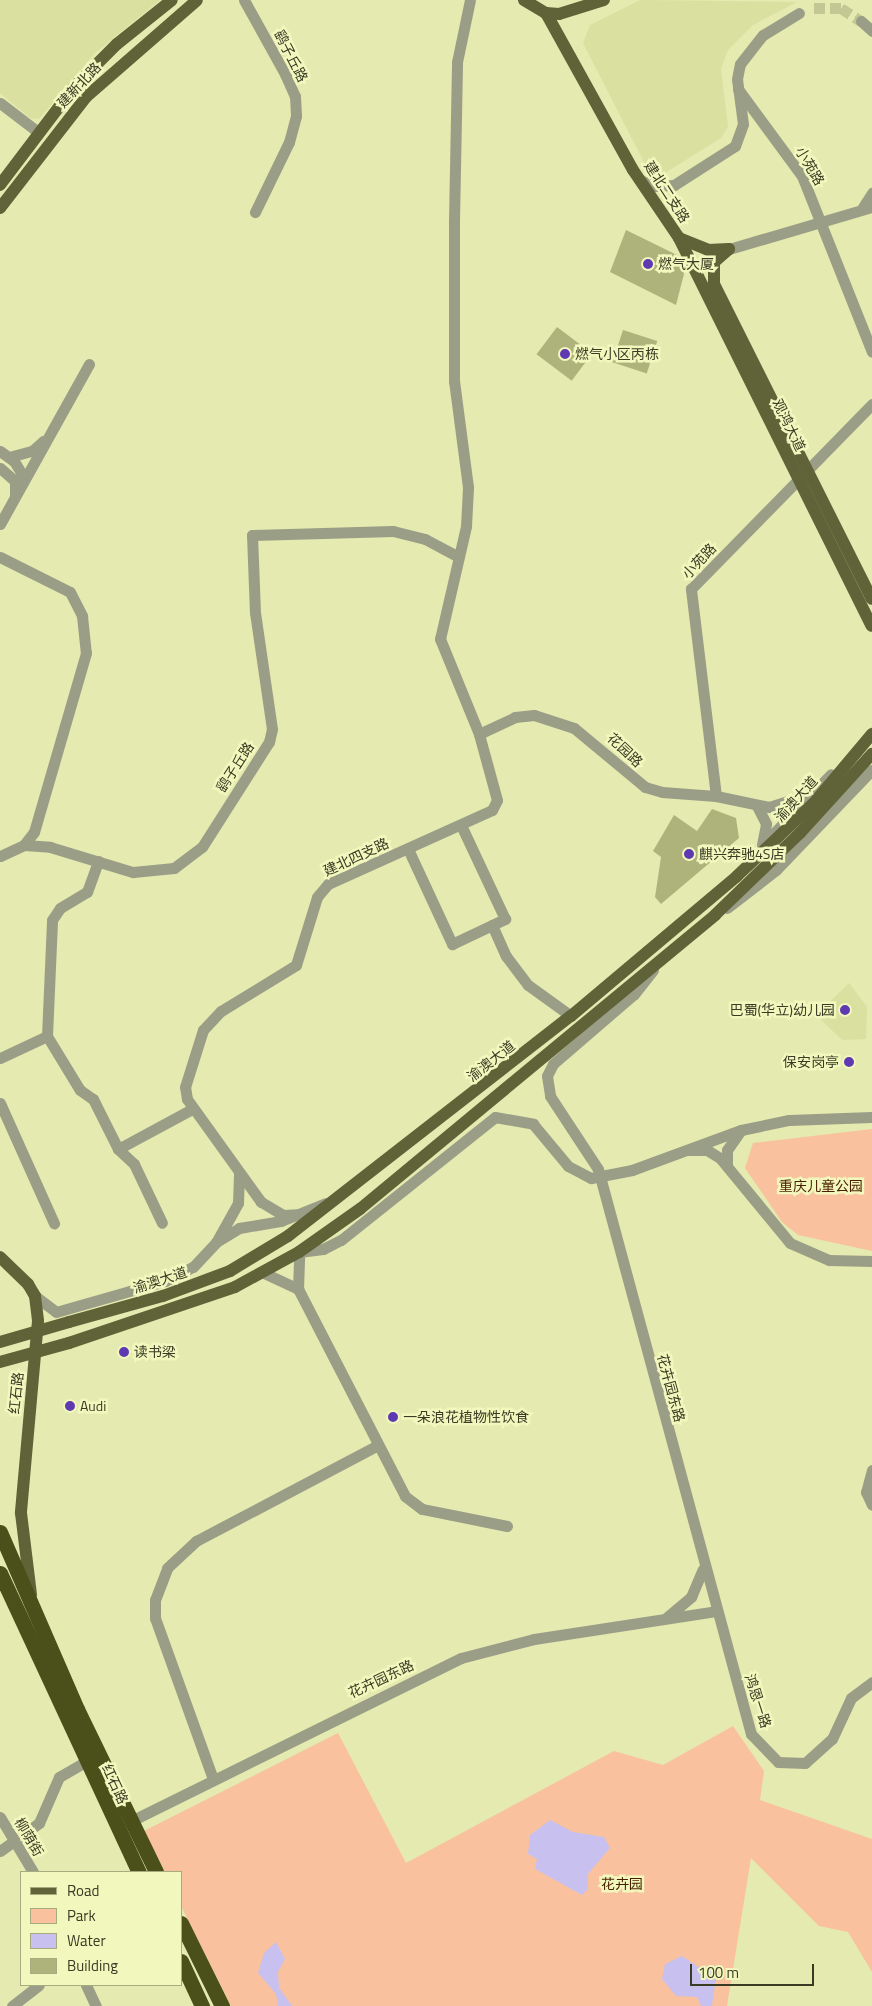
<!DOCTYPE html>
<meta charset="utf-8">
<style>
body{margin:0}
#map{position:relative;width:872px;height:2006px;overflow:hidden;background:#e4eab0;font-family:"Titillium Web","Noto Sans SC",sans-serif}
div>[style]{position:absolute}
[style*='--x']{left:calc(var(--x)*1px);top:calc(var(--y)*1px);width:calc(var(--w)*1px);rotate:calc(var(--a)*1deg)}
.built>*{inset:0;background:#dae09f}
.green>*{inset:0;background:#f9c19e}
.water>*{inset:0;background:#c8c1f0}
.building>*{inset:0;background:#aeb37b;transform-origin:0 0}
.minor-tunnel>*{height:11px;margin-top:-5.5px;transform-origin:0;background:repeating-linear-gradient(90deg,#c2c794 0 11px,transparent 0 16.5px)}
.minor>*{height:11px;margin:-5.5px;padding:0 5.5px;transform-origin:5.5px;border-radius:5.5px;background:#9b9e86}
.major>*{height:12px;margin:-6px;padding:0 6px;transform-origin:6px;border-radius:6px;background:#606338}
.highway>*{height:15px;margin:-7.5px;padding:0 7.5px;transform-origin:7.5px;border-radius:7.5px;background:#4b4f19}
.major-bridge>*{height:12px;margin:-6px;padding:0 6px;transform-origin:6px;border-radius:6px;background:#606338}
.dots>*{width:14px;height:14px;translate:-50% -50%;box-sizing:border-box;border:2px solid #f1f7bd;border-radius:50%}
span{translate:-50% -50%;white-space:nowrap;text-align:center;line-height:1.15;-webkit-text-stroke:5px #f1f7bd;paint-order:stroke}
.street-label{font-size:14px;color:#393b24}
.poi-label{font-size:14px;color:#393b24}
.left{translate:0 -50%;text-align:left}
.right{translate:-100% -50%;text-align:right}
.park-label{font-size:14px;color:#491e00}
.legend{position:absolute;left:20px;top:1871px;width:162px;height:115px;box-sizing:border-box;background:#f1f7bd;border:1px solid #a7ac80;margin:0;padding:6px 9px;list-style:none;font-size:15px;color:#393b24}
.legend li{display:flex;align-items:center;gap:10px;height:25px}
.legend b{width:25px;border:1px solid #a7ac80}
.scale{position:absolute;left:690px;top:1964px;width:124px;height:22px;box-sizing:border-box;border:2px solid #393b24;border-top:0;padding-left:6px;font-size:15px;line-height:18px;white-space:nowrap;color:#393b24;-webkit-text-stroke:4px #f1f7bd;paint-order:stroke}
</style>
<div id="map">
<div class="built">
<div style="clip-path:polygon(0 0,160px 0,95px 53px,39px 119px,30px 118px,0 93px)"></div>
<div style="clip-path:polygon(640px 0,797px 2px,753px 25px,728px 50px,721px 69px,728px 127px,721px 138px,665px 173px,647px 168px,583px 43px,590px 25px)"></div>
<div style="clip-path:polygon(849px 983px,867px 1007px,866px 1039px,842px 1040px,816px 1015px)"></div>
</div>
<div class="green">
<div style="clip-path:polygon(872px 1129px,872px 1251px,798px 1235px,782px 1222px,745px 1168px,753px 1143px)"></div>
<div style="clip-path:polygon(733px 1726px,764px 1771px,760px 1800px,872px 1839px,872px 1972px,848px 1932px,819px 1926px,751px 1858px,727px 2006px,231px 2006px,181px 1906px,181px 1872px,165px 1872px,144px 1831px,338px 1733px,406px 1863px,614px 1751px,663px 1765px)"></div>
</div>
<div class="water">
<div style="clip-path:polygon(550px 1820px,573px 1832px,604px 1837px,610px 1848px,588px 1874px,588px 1889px,582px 1895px,535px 1869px,537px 1859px,528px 1854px,530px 1835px)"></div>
<div style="clip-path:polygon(276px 1942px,285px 1959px,278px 1972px,279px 1988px,292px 2006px,278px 2006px,276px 1994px,258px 1973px,264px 1953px)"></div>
<div style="clip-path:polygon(682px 1956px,700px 1968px,704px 1977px,710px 1968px,717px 1971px,712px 2006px,701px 2006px,697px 1997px,676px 1996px,662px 1979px,665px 1964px)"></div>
</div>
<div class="building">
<div style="clip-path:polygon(626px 230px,679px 256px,684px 274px,676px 305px,610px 272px)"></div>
<div style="left:557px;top:327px;width:44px;height:34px;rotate:37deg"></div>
<div style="left:623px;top:330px;width:36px;height:34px;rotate:18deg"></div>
<div style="clip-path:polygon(712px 809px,736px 818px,739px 838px,661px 904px,655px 897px,661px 857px,653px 851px,674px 815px,697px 831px)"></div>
</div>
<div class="minor-tunnel">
<div style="--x:814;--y:8;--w:27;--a:0"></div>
<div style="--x:841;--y:8;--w:24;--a:33"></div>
</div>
<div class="minor">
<div style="--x:244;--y:0;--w:85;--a:61"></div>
<div style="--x:285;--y:74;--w:24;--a:66"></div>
<div style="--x:295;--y:96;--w:20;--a:87"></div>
<div style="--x:296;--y:116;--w:27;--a:105"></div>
<div style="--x:289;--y:142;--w:78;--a:115.9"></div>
<div style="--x:861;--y:21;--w:15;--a:42"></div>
<div style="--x:738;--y:89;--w:108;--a:53.7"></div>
<div style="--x:802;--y:176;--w:189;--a:68.3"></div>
<div style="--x:0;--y:103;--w:48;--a:37.3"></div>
<div style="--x:640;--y:180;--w:15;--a:23"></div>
<div style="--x:654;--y:186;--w:20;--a:-3"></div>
<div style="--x:674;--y:185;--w:72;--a:-32.6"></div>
<div style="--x:735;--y:146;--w:23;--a:-70"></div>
<div style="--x:743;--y:124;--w:45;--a:-97.6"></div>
<div style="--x:737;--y:79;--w:15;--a:-79"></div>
<div style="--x:740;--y:64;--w:37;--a:-52"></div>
<div style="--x:763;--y:35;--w:42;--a:-31.4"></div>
<div style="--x:863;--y:207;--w:17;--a:-57"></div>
<div style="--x:729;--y:249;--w:149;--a:-16.4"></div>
<div style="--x:0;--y:451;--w:17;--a:36"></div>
<div style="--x:14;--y:461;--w:21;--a:59"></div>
<div style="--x:9;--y:457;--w:24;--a:-15"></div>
<div style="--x:32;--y:451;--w:15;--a:-42"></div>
<div style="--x:0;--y:468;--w:20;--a:41"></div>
<div style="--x:15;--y:481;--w:15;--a:90"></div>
<div style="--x:0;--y:524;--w:183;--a:-60.9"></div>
<div style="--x:0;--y:557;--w:78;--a:26.6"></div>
<div style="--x:70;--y:592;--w:27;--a:63"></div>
<div style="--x:82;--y:616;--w:37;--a:84"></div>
<div style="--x:86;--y:653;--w:186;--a:106.2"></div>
<div style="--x:34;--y:832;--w:16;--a:128"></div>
<div style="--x:24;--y:845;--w:26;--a:155"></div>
<div style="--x:479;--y:734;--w:40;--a:-25"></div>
<div style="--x:515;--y:717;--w:19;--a:-6"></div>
<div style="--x:534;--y:715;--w:42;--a:18"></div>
<div style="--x:574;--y:728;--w:92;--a:39.7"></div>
<div style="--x:645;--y:787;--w:18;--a:16"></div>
<div style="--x:662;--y:792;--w:54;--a:4.2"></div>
<div style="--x:716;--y:796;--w:54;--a:11.7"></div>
<div style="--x:769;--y:807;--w:46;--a:-17.7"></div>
<div style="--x:716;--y:796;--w:209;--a:-96.9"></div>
<div style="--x:691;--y:589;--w:259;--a:-45.6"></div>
<div style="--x:757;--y:806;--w:20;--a:63"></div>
<div style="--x:766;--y:824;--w:21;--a:101"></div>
<div style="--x:771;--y:836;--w:86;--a:-45.9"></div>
<div style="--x:24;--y:845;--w:26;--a:4"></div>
<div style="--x:50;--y:847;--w:87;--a:16.8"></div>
<div style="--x:133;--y:872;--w:41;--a:-5.6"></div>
<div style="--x:174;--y:868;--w:35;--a:-37"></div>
<div style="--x:202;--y:847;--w:125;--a:-57.5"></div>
<div style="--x:269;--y:742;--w:13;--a:-77"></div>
<div style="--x:272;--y:729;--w:117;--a:-98.3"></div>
<div style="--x:255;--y:613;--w:78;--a:-92.2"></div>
<div style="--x:252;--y:535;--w:141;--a:-1.6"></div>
<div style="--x:393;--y:531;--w:33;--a:14"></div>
<div style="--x:425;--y:539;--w:38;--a:28"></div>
<div style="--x:408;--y:849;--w:105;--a:65.1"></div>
<div style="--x:452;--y:944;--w:59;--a:-25.3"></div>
<div style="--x:505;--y:919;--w:104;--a:-115.1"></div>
<div style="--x:727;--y:908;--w:62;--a:-37.8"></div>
<div style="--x:776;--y:870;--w:139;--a:-46.2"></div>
<div style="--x:492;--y:925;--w:34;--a:66"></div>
<div style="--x:506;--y:956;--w:36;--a:53"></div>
<div style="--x:528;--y:985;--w:53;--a:35.8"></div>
<div style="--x:653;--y:970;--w:31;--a:128"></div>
<div style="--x:634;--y:994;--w:107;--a:139.2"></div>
<div style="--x:553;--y:1064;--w:13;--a:117"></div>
<div style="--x:547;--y:1076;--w:20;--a:81"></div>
<div style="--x:550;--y:1096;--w:87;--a:56.7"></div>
<div style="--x:598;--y:1169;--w:585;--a:74.85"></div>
<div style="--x:751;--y:1734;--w:39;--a:46"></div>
<div style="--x:778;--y:1762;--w:27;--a:2"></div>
<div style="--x:805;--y:1763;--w:36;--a:-42"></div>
<div style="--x:832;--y:1739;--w:45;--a:-65.1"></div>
<div style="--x:851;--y:1698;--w:26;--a:-37"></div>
<div style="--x:47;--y:1036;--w:63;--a:58.6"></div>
<div style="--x:80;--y:1090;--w:16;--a:35"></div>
<div style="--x:93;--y:1099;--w:56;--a:63.4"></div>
<div style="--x:118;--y:1149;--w:22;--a:43"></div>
<div style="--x:134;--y:1164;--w:65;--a:64.6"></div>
<div style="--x:0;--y:1058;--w:52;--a:-25.1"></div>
<div style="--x:47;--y:1036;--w:116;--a:-87.5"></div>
<div style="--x:52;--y:920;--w:14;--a:-56"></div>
<div style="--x:60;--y:908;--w:31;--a:-31"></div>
<div style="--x:87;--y:892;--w:33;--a:-70"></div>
<div style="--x:0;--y:1103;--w:132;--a:65.8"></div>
<div style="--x:118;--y:1149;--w:84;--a:-28.4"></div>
<div style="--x:688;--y:1150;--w:19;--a:0"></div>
<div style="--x:707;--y:1150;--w:15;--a:32"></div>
<div style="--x:720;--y:1158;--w:110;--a:50.5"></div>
<div style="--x:790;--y:1243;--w:43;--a:23.6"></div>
<div style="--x:829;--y:1260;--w:43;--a:1.3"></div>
<div style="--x:727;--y:1166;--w:16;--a:-90"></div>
<div style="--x:727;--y:1150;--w:24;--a:-55"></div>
<div style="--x:741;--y:1130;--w:49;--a:-11.8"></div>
<div style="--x:789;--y:1120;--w:83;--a:-2.1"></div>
<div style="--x:303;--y:1214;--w:20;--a:177"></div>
<div style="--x:283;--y:1215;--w:26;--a:-149"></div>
<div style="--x:261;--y:1202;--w:127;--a:-125.7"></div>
<div style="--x:187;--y:1099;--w:12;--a:-99"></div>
<div style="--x:185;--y:1087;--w:60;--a:-72.5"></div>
<div style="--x:203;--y:1030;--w:26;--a:-47"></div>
<div style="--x:221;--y:1011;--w:88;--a:-31.5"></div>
<div style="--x:296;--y:965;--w:71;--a:-72.8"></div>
<div style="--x:317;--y:897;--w:17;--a:-50"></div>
<div style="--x:328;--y:884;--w:180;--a:-24.3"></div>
<div style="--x:492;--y:810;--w:11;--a:-63"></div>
<div style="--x:497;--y:800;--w:68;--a:-105.3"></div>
<div style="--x:479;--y:734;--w:103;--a:-112.3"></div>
<div style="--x:440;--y:639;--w:116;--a:-77"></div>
<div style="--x:466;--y:526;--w:39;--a:-87"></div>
<div style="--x:468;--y:487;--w:107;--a:-97.5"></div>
<div style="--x:454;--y:381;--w:160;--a:-90"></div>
<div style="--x:454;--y:221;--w:159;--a:-88.9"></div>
<div style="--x:457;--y:62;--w:63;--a:-78.2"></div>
<div style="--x:218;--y:1239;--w:41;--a:-60.9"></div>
<div style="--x:238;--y:1203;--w:29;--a:-88"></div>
<div style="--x:264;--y:1273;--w:38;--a:25"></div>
<div style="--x:35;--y:1296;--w:26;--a:37"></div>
<div style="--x:56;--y:1312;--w:113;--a:-15.9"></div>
<div style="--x:165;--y:1281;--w:31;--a:-27"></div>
<div style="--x:193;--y:1267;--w:34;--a:-47"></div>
<div style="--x:216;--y:1242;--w:27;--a:-31"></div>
<div style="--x:239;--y:1228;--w:43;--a:-9.5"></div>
<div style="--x:281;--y:1221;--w:48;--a:-21.8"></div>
<div style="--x:872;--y:1470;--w:23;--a:105"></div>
<div style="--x:866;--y:1492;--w:14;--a:65"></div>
<div style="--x:507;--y:1526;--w:87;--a:-168.7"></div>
<div style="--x:422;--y:1509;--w:21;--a:-143"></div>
<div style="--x:405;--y:1496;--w:233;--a:-117.3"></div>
<div style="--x:298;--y:1289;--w:37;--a:-88"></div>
<div style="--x:299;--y:1252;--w:24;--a:-7"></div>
<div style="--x:323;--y:1249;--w:20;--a:-27"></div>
<div style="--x:341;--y:1240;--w:197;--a:-38.6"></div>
<div style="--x:495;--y:1117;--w:39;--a:10"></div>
<div style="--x:533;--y:1124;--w:55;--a:50.2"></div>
<div style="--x:568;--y:1166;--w:26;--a:28"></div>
<div style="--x:591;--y:1178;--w:42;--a:-11"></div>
<div style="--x:632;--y:1170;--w:116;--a:-20.2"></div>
<div style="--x:666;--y:1618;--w:33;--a:-40"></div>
<div style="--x:691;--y:1597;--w:30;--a:-67"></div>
<div style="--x:213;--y:1779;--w:171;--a:-109.8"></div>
<div style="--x:155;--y:1618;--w:18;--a:-90"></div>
<div style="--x:155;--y:1600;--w:34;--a:-69"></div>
<div style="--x:167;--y:1568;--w:40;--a:-43"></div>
<div style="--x:196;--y:1541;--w:204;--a:-27.8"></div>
<div style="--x:0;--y:1817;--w:64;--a:59"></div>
<div style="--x:131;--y:1821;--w:368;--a:-26.3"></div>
<div style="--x:461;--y:1658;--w:75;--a:-14.6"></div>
<div style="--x:534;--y:1639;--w:184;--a:-8.7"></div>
<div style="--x:0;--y:1851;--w:48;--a:-35.7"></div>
<div style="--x:39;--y:1823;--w:50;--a:-66.5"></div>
<div style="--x:59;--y:1777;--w:32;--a:-30"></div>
<div style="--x:86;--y:1985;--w:23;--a:65"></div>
<div style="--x:12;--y:2006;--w:34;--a:-38"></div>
</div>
<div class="major">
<div style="--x:524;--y:0;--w:26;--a:31"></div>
<div style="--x:546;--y:13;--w:13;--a:4"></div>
<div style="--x:559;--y:14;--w:47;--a:-17.3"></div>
<div style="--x:546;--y:13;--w:179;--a:61"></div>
<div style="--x:633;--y:170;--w:82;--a:55.9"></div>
<div style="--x:679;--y:238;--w:433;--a:63.6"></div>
<div style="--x:0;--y:185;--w:123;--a:-52.9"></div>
<div style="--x:74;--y:87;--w:61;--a:-45"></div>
<div style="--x:117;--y:44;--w:70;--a:-38.7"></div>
<div style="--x:0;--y:208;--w:140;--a:-52.2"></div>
<div style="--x:86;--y:97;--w:147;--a:-41.1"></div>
<div style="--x:679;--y:238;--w:31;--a:22"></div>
<div style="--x:708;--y:250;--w:21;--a:-3"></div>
<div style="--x:729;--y:249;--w:20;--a:139"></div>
<div style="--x:714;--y:262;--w:22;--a:90"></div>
<div style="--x:714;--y:284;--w:352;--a:63.4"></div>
<div style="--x:0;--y:1257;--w:39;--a:44"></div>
<div style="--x:28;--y:1284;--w:14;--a:60"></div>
<div style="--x:35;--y:1296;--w:25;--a:83"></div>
<div style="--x:38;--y:1321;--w:193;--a:95.1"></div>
<div style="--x:21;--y:1513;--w:82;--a:83"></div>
<div style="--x:69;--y:1322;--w:98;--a:-15.5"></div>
<div style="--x:163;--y:1296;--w:72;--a:-20.5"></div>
<div style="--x:230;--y:1271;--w:68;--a:-31.1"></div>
<div style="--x:288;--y:1236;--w:358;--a:-37.9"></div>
<div style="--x:571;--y:1016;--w:217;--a:-40.1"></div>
<div style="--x:737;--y:876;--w:105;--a:-43.5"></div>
<div style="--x:813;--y:804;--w:92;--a:-49.9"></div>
<div style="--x:69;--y:1343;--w:175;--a:-18.6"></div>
<div style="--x:235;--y:1287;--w:73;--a:-28.7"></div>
<div style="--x:299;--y:1252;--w:75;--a:-35.2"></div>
<div style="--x:360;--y:1209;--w:461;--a:-39.6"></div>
<div style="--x:715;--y:915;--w:118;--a:-44"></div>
<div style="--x:800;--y:833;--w:107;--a:-47.7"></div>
</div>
<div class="highway">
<div style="--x:0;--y:1532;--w:193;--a:66.5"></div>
<div style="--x:77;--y:1709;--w:181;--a:64.1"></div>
<div style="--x:0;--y:1573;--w:330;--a:65.1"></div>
<div style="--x:181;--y:1923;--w:93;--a:63.7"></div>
<div style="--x:181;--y:1961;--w:50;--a:65"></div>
</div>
<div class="major-bridge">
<div style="--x:0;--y:1342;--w:72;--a:-16.2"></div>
<div style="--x:0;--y:1362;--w:72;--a:-15.4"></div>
</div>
<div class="dots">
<div style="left:648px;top:264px;background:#5f39b1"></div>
<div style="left:565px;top:354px;background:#5f39b1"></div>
<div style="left:689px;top:854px;background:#5f39b1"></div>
<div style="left:845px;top:1010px;background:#5f39b1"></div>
<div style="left:849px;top:1062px;background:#5f39b1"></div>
<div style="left:124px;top:1352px;background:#5f39b1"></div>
<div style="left:70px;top:1406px;background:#5f39b1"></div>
<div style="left:393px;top:1417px;background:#5f39b1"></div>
</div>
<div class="street-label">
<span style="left:291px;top:56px;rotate:63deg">鹞子丘路</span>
<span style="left:79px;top:85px;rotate:-47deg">建新北路</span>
<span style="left:810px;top:166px;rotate:59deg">小苑路</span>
<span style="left:667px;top:192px;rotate:57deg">建北二支路</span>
<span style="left:789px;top:425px;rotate:64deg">观鸿大道</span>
<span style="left:699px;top:561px;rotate:-47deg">小苑路</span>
<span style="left:625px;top:750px;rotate:43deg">花园路</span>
<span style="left:235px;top:767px;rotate:-57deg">鹞子丘路</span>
<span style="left:796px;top:799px;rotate:-48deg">渝澳大道</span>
<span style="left:356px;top:857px;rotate:-25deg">建北四支路</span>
<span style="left:491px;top:1061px;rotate:-38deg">渝澳大道</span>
<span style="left:160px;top:1280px;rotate:-18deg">渝澳大道</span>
<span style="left:671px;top:1388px;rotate:75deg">花卉园东路</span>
<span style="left:16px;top:1393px;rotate:-84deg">红石路</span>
<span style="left:381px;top:1679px;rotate:-25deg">花卉园东路</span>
<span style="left:758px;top:1701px;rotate:72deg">鸿恩一路</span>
<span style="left:115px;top:1784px;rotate:65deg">红石路</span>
<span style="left:29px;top:1837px;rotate:59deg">柳荫街</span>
</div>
<div class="poi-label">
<span class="left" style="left:658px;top:264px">燃气大厦</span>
<span class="left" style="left:575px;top:354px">燃气小区丙栋</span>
<span class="left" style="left:699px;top:854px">麒兴奔驰4S店</span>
<span class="right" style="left:835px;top:1010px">巴蜀(华立)幼儿园</span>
<span class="right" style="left:839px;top:1062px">保安岗亭</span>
<span class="left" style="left:134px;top:1352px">读书梁</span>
<span class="left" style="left:80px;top:1406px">Audi</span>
<span class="left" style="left:403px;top:1417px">一朵浪花植物性饮食</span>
</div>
<div class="park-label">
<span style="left:821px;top:1186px">重庆儿童公园</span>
<span style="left:622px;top:1884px">花卉园</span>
</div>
<ul class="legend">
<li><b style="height:6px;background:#606338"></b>Road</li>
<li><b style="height:14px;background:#f9c19e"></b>Park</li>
<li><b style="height:14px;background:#c8c1f0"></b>Water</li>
<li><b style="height:14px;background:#aeb37b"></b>Building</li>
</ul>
<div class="scale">100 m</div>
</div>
